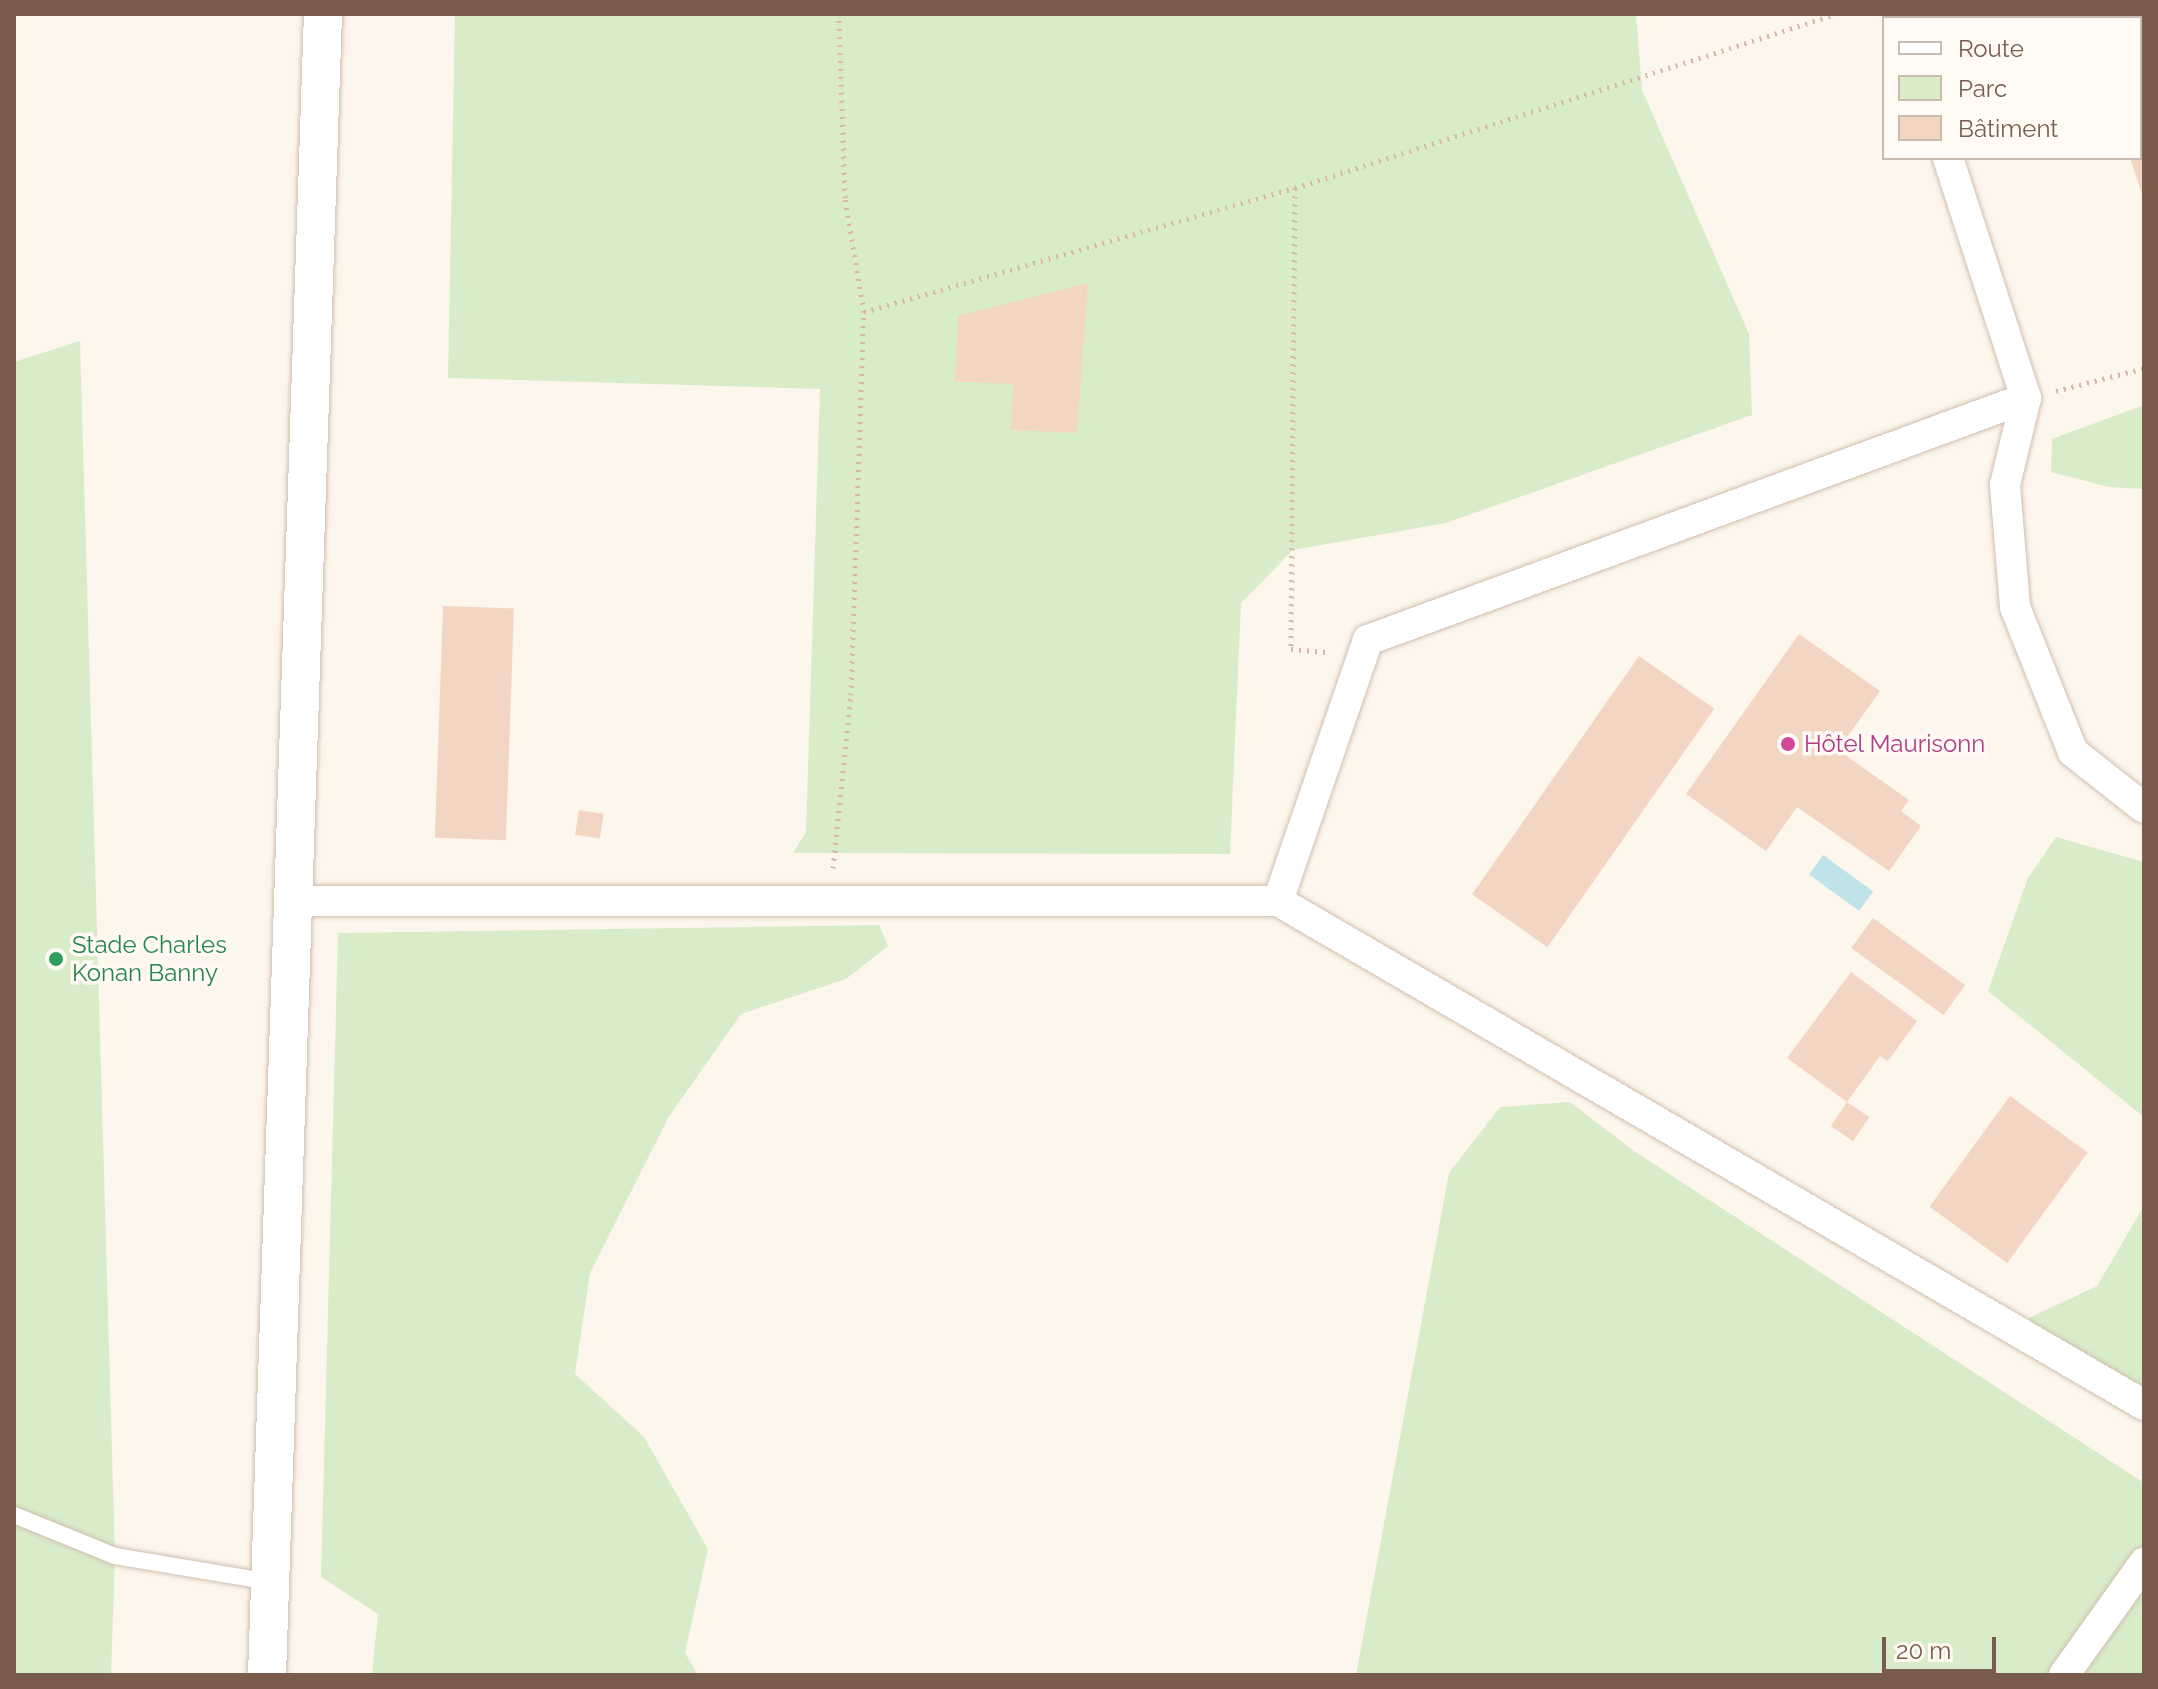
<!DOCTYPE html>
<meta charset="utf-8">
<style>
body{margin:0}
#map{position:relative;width:2158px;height:1689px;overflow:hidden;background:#fdf6ec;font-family:Raleway,sans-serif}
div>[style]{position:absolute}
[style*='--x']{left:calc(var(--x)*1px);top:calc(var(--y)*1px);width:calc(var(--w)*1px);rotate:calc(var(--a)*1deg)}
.green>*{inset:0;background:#d8ecc9}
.water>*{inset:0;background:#bfe3e8;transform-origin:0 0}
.building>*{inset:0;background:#f3d5c3;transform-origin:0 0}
.path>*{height:5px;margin-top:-2.5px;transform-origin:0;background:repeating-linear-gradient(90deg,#d9b8a5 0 2px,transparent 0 8px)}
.roads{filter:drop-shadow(0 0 2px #d1beb0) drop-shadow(0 0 2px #d1beb0)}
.service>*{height:16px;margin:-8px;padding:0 8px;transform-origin:8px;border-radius:8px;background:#fff}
.minor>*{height:30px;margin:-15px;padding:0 15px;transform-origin:15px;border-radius:15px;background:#fff}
.tertiary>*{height:38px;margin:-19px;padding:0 19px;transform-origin:19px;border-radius:19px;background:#fff}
.dots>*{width:22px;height:22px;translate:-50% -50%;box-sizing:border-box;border:4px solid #fffaf3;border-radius:50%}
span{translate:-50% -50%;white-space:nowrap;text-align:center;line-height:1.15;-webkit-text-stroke:7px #fffaf3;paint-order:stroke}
.hotel-label{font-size:24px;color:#b23c85}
.left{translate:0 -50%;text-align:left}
.leisure-label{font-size:24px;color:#27864d}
.frame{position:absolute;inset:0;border:16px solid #7a5c4d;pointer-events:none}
.legend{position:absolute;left:1882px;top:16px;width:260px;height:144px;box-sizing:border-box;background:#fffaf3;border:2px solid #cabbb1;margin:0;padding:10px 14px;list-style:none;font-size:24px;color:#7a5c4d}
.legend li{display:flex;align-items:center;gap:16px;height:40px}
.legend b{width:40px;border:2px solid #cabbb1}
.scale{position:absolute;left:1882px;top:1637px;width:114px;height:36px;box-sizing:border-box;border:4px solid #7a5c4d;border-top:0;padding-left:10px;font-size:24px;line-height:28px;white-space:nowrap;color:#7a5c4d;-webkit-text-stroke:6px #fffaf3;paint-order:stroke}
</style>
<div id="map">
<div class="green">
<div style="clip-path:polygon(455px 14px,1636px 14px,1642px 90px,1749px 334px,1752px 415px,1446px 523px,1293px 550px,1241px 603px,1230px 854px,793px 853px,806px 832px,820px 389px,448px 378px)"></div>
<div style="clip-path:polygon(80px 341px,115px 1556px,111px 1675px,14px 1675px,14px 362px)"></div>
<div style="clip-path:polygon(2144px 405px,2144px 489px,2109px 487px,2051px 472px,2052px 439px)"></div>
<div style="clip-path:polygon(2056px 837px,2144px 862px,2144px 1117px,1988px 991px,2028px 878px)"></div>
<div style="clip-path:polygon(879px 925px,888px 946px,846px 979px,741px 1014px,668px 1118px,590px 1273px,575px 1374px,644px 1437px,708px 1549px,685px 1653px,698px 1675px,372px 1675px,378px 1614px,321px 1577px,338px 933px)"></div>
<div style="clip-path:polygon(1570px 1102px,1634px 1151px,2144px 1483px,2144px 1675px,1356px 1675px,1449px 1173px,1500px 1107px)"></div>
<div style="clip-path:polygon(2144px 1206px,2144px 1399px,2026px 1348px,2029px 1318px,2097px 1286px)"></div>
</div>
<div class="water">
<div style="left:1823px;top:855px;width:62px;height:24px;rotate:36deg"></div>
</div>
<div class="building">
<div style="clip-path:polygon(2144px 139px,2144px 197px,2143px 197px,2130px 158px,2140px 158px)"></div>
<div style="clip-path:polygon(1088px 283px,1077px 433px,1011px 430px,1013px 384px,955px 382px,958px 316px)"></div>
<div style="left:443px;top:606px;width:71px;height:232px;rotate:2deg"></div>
<div style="clip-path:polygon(1799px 634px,1880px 691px,1838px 750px,1909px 800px,1901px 811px,1921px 826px,1889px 871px,1797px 807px,1766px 851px,1686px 794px)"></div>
<div style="left:1639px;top:656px;width:92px;height:291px;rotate:35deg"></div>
<div style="left:579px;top:810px;width:25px;height:25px;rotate:9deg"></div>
<div style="left:1873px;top:918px;width:114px;height:37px;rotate:36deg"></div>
<div style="clip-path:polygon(1851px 972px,1917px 1021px,1888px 1061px,1880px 1056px,1847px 1102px,1787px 1058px)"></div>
<div style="left:2010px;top:1096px;width:96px;height:137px;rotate:36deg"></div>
<div style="left:1847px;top:1102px;width:27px;height:29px;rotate:34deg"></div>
</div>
<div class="path">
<div style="--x:1295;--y:188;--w:461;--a:90.5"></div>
<div style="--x:1291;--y:649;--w:38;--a:5"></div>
<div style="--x:864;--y:312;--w:448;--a:-16.1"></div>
<div style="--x:1295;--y:188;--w:568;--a:-17.83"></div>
<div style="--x:2056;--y:391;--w:91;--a:-14.6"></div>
<div style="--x:833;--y:868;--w:174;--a:-84.1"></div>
<div style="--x:851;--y:695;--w:383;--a:-88.1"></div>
<div style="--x:864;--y:312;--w:116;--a:-99.5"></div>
<div style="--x:845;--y:198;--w:184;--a:-91.9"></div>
</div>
<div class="roads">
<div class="service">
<div style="--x:14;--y:1515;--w:109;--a:22.1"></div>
<div style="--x:115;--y:1556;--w:157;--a:9.5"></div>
</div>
<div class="minor">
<div style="--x:1901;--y:14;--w:4;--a:76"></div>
<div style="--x:1948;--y:158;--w:252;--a:72"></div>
<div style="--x:2026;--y:398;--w:89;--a:103.6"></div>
<div style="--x:2005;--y:485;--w:122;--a:85.3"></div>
<div style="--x:2015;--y:607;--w:156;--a:68.2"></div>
<div style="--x:2073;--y:752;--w:90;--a:38.3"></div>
<div style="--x:292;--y:901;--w:986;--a:0"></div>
<div style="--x:1278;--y:901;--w:1002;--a:30.2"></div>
<div style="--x:1278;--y:901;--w:276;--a:-71"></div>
<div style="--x:1368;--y:640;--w:701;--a:-20.19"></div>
<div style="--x:2064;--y:1675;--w:138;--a:-54.5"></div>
</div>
<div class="tertiary">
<div style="--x:267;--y:1675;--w:1662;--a:-88.07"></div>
</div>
</div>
<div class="dots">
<div style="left:1788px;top:744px;background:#d1479c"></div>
<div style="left:56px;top:959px;background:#2e9e5b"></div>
</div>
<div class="hotel-label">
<span class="left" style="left:1804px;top:744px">Hôtel Maurisonn</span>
</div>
<div class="leisure-label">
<span class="left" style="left:72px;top:959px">Stade Charles<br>Konan Banny</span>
</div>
<div class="frame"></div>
<ul class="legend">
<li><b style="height:10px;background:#fff"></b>Route</li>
<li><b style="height:22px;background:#d8ecc9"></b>Parc</li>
<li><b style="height:22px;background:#f3d5c3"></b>Bâtiment</li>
</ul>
<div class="scale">20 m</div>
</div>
